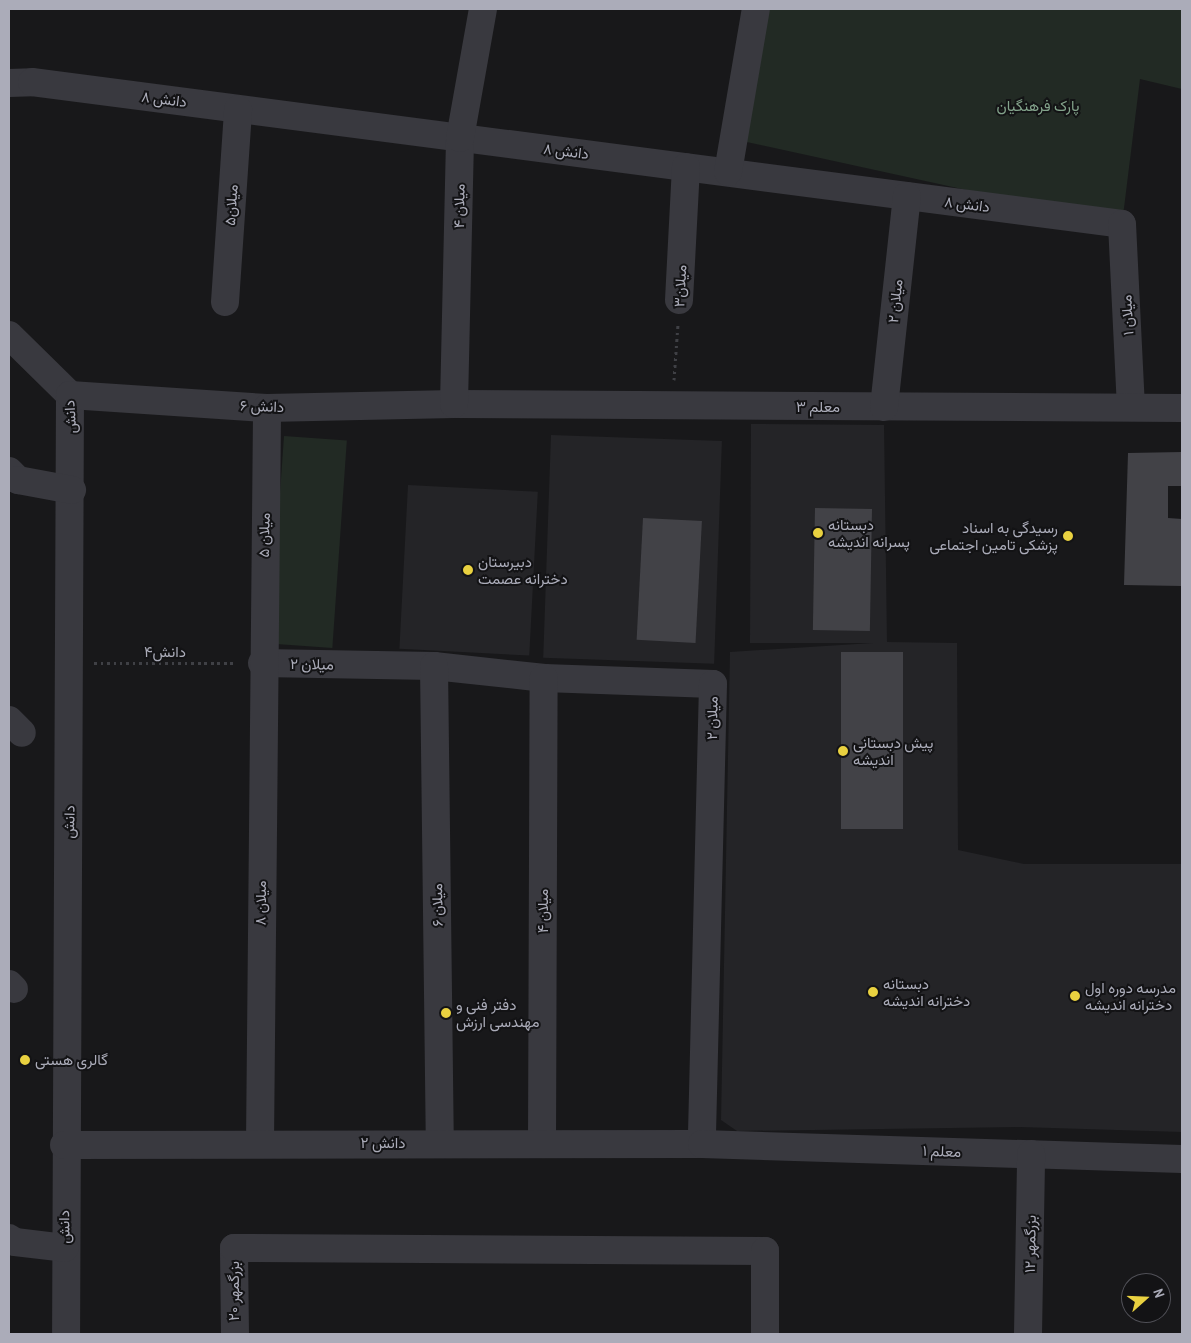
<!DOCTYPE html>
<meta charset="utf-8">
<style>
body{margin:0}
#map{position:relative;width:1191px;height:1343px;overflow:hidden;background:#18181a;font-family:"Archivo Narrow",Vazirmatn,sans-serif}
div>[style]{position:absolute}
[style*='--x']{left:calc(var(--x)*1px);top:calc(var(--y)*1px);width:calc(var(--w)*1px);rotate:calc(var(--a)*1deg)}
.built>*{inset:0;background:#242427;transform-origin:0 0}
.green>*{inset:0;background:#222a24;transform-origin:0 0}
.building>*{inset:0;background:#424247;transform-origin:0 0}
.path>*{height:3px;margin-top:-1.5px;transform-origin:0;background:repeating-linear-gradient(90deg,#3f4045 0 2.5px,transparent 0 6.5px)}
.minor>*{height:28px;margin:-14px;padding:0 14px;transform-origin:14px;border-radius:14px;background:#39393f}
.dots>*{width:14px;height:14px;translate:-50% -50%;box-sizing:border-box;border:2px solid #131315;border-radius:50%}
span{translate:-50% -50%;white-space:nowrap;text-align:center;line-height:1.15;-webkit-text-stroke:4px #131315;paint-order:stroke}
.street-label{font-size:15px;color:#abacb9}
.park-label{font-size:15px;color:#83a38b}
.poi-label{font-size:15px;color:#abacb9}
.left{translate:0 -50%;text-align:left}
.right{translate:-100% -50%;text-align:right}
.frame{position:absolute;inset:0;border:10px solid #abacb9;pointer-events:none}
.north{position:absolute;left:1121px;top:1273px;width:50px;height:50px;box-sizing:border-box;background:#131315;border:1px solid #505057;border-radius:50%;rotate:70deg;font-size:14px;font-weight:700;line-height:20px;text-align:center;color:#abacb9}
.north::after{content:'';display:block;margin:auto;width:18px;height:22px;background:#e9d140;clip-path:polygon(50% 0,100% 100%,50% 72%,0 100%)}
</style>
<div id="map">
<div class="built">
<div style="clip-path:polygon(751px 424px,884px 425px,887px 642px,957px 643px,958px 850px,1024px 864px,1182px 864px,1182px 1132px,1020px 1127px,737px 1131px,721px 1120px,730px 652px,873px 643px,750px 643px)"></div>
<div style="left:551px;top:435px;width:171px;height:223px;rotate:2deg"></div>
<div style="left:408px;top:485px;width:130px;height:164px;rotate:3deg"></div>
</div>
<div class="green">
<div style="clip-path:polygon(756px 9px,1182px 9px,1182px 89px,1140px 79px,1122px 224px,733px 139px)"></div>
<div style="left:284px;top:436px;width:63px;height:208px;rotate:4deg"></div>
</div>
<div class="building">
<div style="clip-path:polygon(1182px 452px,1182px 486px,1168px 486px,1168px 518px,1182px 519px,1182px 586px,1124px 585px,1128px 453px)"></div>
<div style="left:815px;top:508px;width:57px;height:122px;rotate:1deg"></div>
<div style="left:643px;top:518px;width:59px;height:122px;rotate:3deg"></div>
<div style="left:841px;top:652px;width:62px;height:177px"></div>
</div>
<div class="path">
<div style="--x:674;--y:380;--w:56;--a:-85.9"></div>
<div style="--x:94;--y:663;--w:143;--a:0"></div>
</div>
<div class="minor">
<div style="--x:9;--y:83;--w:23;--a:-2"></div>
<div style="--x:32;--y:82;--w:1099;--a:7.42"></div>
<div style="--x:1122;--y:224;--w:183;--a:87.2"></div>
<div style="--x:728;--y:172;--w:165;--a:-80.3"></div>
<div style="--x:679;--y:300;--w:133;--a:-87"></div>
<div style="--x:225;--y:302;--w:193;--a:-86.1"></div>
<div style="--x:9;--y:335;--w:86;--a:44.5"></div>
<div style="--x:70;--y:395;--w:939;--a:90.24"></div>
<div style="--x:70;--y:395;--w:197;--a:3.8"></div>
<div style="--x:267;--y:408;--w:187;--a:-1.2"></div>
<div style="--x:454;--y:404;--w:728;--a:0.31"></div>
<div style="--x:454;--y:404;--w:266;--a:-88.7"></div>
<div style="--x:460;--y:138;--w:131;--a:-79.9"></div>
<div style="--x:884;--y:407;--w:212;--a:-83.8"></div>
<div style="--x:9;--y:471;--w:13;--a:45"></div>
<div style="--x:18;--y:480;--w:55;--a:10.5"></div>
<div style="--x:262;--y:663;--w:172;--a:1"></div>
<div style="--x:434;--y:666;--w:111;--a:6.2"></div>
<div style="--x:544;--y:678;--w:169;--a:2"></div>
<div style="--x:713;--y:684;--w:460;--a:91.4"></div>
<div style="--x:434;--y:666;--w:477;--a:89.3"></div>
<div style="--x:9;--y:720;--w:18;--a:45"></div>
<div style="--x:9;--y:984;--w:7;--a:45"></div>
<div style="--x:260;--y:1143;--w:735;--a:-89.45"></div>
<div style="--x:542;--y:1144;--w:466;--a:-89.8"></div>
<div style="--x:64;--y:1145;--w:638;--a:-0.09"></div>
<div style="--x:702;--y:1144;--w:480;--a:1.8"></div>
<div style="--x:9;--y:1238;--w:7;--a:34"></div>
<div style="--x:15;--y:1242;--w:50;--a:6.8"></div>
<div style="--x:235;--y:1334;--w:86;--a:-90.7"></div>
<div style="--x:234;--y:1248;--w:531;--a:0.32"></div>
<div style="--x:765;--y:1251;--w:83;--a:90"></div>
<div style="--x:1028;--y:1334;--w:180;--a:-89"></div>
</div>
<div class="dots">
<div style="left:818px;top:533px;background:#e9d140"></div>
<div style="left:1068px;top:536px;background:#e9d140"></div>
<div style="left:468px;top:570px;background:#e9d140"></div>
<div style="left:843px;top:751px;background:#e9d140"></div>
<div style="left:873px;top:992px;background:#e9d140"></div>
<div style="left:1075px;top:996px;background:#e9d140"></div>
<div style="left:446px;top:1013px;background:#e9d140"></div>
<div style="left:25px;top:1060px;background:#e9d140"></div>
</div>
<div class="street-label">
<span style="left:164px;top:99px;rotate:7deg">دانش ۸</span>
<span style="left:566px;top:151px;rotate:7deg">دانش ۸</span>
<span style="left:967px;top:204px;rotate:7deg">دانش ۸</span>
<span style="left:231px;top:205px;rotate:-86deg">میلان۵</span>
<span style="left:459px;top:206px;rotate:-89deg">میلان ۴</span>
<span style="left:680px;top:286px;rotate:-87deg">میلان۳</span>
<span style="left:895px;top:301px;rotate:-84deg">میلان ۲</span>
<span style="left:1127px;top:315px;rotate:-93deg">میلان ۱</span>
<span style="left:262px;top:406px;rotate:2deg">دانش ۶</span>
<span style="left:818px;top:407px">معلم ۳</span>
<span style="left:70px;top:417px;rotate:-94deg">دانش</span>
<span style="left:264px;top:535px;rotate:-89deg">میلان ۵</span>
<span style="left:165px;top:652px">دانش۴</span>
<span style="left:312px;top:664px;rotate:1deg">میلان ۲</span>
<span style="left:712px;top:718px;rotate:-89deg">میلان ۲</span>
<span style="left:69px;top:822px;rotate:-89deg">دانش</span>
<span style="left:261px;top:903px;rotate:-90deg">میلان ۸</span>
<span style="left:437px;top:905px;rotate:-91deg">میلان ۶</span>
<span style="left:543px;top:911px;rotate:-90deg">میلان ۴</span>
<span style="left:383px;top:1143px">دانش ۲</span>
<span style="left:942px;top:1151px;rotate:2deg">معلم ۱</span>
<span style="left:64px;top:1227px;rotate:-91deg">دانش</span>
<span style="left:1030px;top:1244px;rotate:-89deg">بزرگمهر ۱۲</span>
<span style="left:234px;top:1291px;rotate:-90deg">بزرگمهر ۲۰</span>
</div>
<div class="park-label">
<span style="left:1038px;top:106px">پارک فرهنگیان</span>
</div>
<div class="poi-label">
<span class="left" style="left:828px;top:533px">دبستانه<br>پسرانه اندیشه</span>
<span class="right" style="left:1058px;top:536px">رسیدگی به اسناد<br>پزشکی تامین اجتماعی</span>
<span class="left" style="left:478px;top:570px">دبیرستان<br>دخترانه عصمت</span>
<span class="left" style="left:853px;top:751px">پیش دبستانی<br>اندیشه</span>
<span class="left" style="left:883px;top:992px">دبستانه<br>دخترانه اندیشه</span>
<span class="left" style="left:1085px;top:996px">مدرسه دوره اول<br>دخترانه اندیشه</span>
<span class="left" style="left:456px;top:1013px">دفتر فنی و<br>مهندسی ارزش</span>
<span class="left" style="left:35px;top:1060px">گالری هستی</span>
</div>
<div class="frame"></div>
<div class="north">N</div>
</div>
